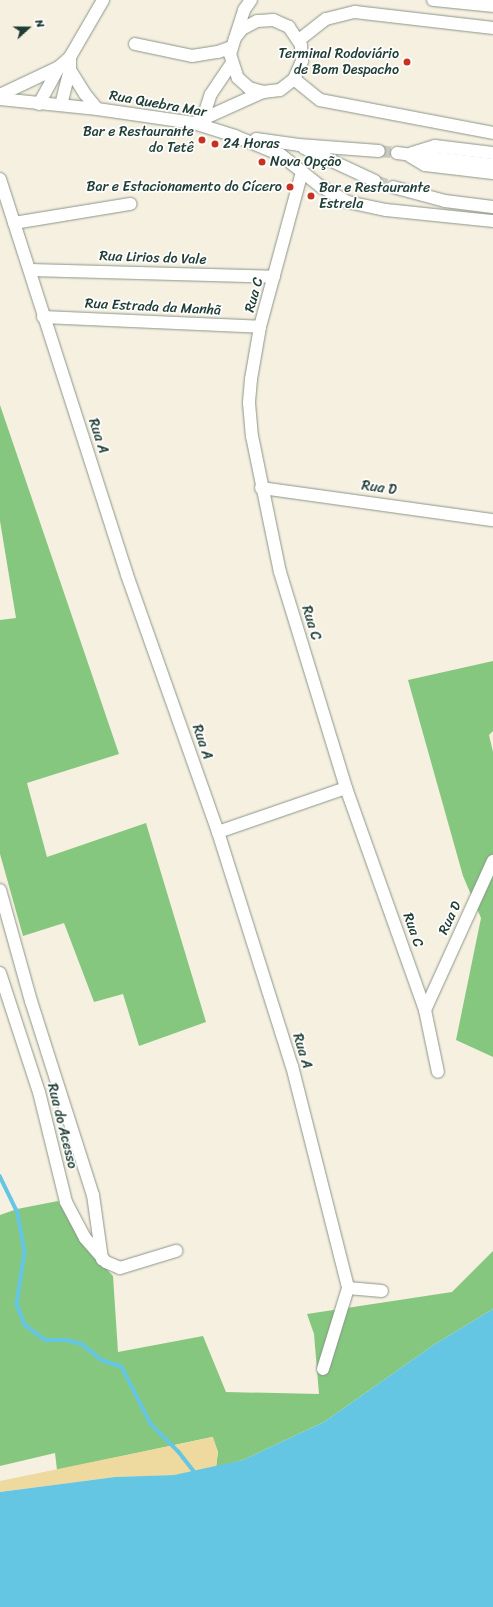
<!DOCTYPE html>
<meta charset="utf-8">
<style>
body{margin:0}
#map{position:relative;width:493px;height:1607px;overflow:hidden;background:#f6f0e0;font-family:Sriracha,sans-serif}
div>[style]{position:absolute}
[style*='--x']{left:calc(var(--x)*1px);top:calc(var(--y)*1px);width:calc(var(--w)*1px);rotate:calc(var(--a)*1deg)}
.green>*{inset:0;background:#86c77f}
.sand>*{inset:0;background:#eeda9e}
.water>*{inset:0;background:#65c6e3}
.stream>*{height:3.5px;margin:-1.75px;padding:0 1.75px;transform-origin:1.75px;border-radius:1.75px;background:#65c6e3}
.minor-tunnel>*{height:12px;margin-top:-6px;transform-origin:0;background:repeating-linear-gradient(90deg,#cbccbe 0 12px,transparent 0 18px)}
.roads{filter:drop-shadow(0 0 1px #8a968a) drop-shadow(0 0 1px #8a968a)}
.minor>*{height:12px;margin:-6px;padding:0 6px;transform-origin:6px;border-radius:6px;background:#fff}
.dots>*{width:11px;height:11px;translate:-50% -50%;box-sizing:border-box;border:2px solid #fff;border-radius:50%}
span{translate:-50% -50%;white-space:nowrap;text-align:center;line-height:1.15;-webkit-text-stroke:3.5px #fff;paint-order:stroke}
.poi-label{font-size:14px;color:#1f3d34}
.right{translate:-100% -50%;text-align:right}
.left{translate:0 -50%;text-align:left}
.street-label{font-size:14px;color:#1f3d34}
.north{position:absolute;left:8px;top:8px;width:40px;height:40px;-webkit-text-stroke:3px #fff;paint-order:stroke;rotate:69deg;font-size:11px;font-weight:700;line-height:16px;text-align:center;color:#1f3d34}
.north::after{content:'';display:block;margin:auto;width:14px;height:18px;background:#1f3d34;clip-path:polygon(50% 0,100% 100%,50% 72%,0 100%)}
</style>
<div id="map">
<div class="green">
<div style="clip-path:polygon(0 405px,119px 754px,27px 783px,47px 857px,146px 823px,206px 1022px,139px 1046px,123px 994px,94px 1002px,64px 923px,23px 936px,0 854px,0 620px,16px 618px,0 521px)"></div>
<div style="clip-path:polygon(493px 661px,493px 731px,489px 735px,493px 752px,493px 1057px,456px 1040px,481px 918px,463px 876px,408px 680px)"></div>
<div style="clip-path:polygon(58px 1201px,82px 1243px,113px 1276px,118px 1352px,203px 1336px,226px 1392px,319px 1394px,314px 1334px,307px 1314px,452px 1292px,493px 1251px,493px 1309px,435px 1344px,324px 1422px,243px 1460px,216px 1467px,218px 1452px,212px 1437px,57px 1470px,55px 1453px,0 1466px,0 1215px,17px 1209px)"></div>
</div>
<div class="sand">
<div style="clip-path:polygon(213px 1437px,218px 1452px,216px 1467px,174px 1475px,115px 1477px,0 1492px,0 1481px)"></div>
</div>
<div class="water">
<div style="clip-path:polygon(493px 1309px,493px 1607px,0 1607px,0 1492px,115px 1477px,174px 1475px,243px 1460px,324px 1422px,435px 1344px)"></div>
</div>
<div class="stream">
<div style="--x:0;--y:1176;--w:41;--a:64.1"></div>
<div style="--x:18;--y:1213;--w:40;--a:80"></div>
<div style="--x:25;--y:1252;--w:53;--a:98.7"></div>
<div style="--x:17;--y:1304;--w:22;--a:69"></div>
<div style="--x:25;--y:1325;--w:26;--a:36"></div>
<div style="--x:46;--y:1340;--w:20;--a:0"></div>
<div style="--x:66;--y:1340;--w:16;--a:14"></div>
<div style="--x:82;--y:1344;--w:26;--a:39"></div>
<div style="--x:102;--y:1360;--w:21;--a:19"></div>
<div style="--x:122;--y:1367;--w:64;--a:63"></div>
<div style="--x:151;--y:1424;--w:40;--a:45"></div>
<div style="--x:179;--y:1452;--w:24;--a:52"></div>
</div>
<div class="minor-tunnel">
<div style="--x:379;--y:151;--w:18;--a:6"></div>
<div style="--x:375;--y:181;--w:19;--a:18"></div>
</div>
<div class="roads">
<div class="minor">
<div style="--x:433;--y:0;--w:60;--a:5.7"></div>
<div style="--x:236;--y:35;--w:26;--a:-72"></div>
<div style="--x:244;--y:10;--w:12;--a:-55"></div>
<div style="--x:299;--y:40;--w:34;--a:-38"></div>
<div style="--x:326;--y:19;--w:30;--a:-14"></div>
<div style="--x:355;--y:12;--w:139;--a:6.6"></div>
<div style="--x:135;--y:44;--w:58;--a:11.9"></div>
<div style="--x:192;--y:56;--w:26;--a:-9"></div>
<div style="--x:218;--y:52;--w:15;--a:-20"></div>
<div style="--x:70;--y:70;--w:28;--a:58"></div>
<div style="--x:85;--y:94;--w:19;--a:51"></div>
<div style="--x:294;--y:79;--w:33;--a:39"></div>
<div style="--x:320;--y:100;--w:176;--a:10.8"></div>
<div style="--x:0;--y:95;--w:65;--a:-25.4"></div>
<div style="--x:0;--y:99;--w:98;--a:5.9"></div>
<div style="--x:97;--y:109;--w:98;--a:8.2"></div>
<div style="--x:194;--y:123;--w:43;--a:17.6"></div>
<div style="--x:235;--y:136;--w:50;--a:22.4"></div>
<div style="--x:281;--y:155;--w:50;--a:38.5"></div>
<div style="--x:320;--y:186;--w:32;--a:30"></div>
<div style="--x:348;--y:202;--w:39;--a:12"></div>
<div style="--x:386;--y:210;--w:108;--a:5.9"></div>
<div style="--x:39;--y:104;--w:42;--a:-61.6"></div>
<div style="--x:59;--y:67;--w:15;--a:-42"></div>
<div style="--x:70;--y:57;--w:66;--a:-59.9"></div>
<div style="--x:61;--y:105;--w:36;--a:-76"></div>
<div style="--x:70;--y:70;--w:13;--a:-90"></div>
<div style="--x:203;--y:118;--w:25;--a:-72"></div>
<div style="--x:211;--y:94;--w:36;--a:-56"></div>
<div style="--x:194;--y:123;--w:76;--a:-24.2"></div>
<div style="--x:263;--y:92;--w:17;--a:-7"></div>
<div style="--x:280;--y:90;--w:18;--a:-38"></div>
<div style="--x:294;--y:79;--w:20;--a:-66"></div>
<div style="--x:302;--y:61;--w:16;--a:-94"></div>
<div style="--x:301;--y:45;--w:22;--a:-124"></div>
<div style="--x:289;--y:27;--w:17;--a:-156"></div>
<div style="--x:273;--y:20;--w:16;--a:176"></div>
<div style="--x:257;--y:21;--w:17;--a:152"></div>
<div style="--x:242;--y:29;--w:11;--a:128"></div>
<div style="--x:235;--y:38;--w:17;--a:107"></div>
<div style="--x:230;--y:54;--w:25;--a:72"></div>
<div style="--x:238;--y:78;--w:15;--a:42"></div>
<div style="--x:249;--y:88;--w:15;--a:16"></div>
<div style="--x:256;--y:139;--w:43;--a:7.9"></div>
<div style="--x:299;--y:145;--w:80;--a:4.3"></div>
<div style="--x:304;--y:148;--w:78;--a:24.9"></div>
<div style="--x:397;--y:153;--w:97;--a:7.1"></div>
<div style="--x:412;--y:153;--w:24;--a:-17"></div>
<div style="--x:435;--y:146;--w:58;--a:6.9"></div>
<div style="--x:410;--y:156;--w:17;--a:31"></div>
<div style="--x:425;--y:165;--w:68;--a:6.7"></div>
<div style="--x:302;--y:172;--w:161;--a:105.2"></div>
<div style="--x:260;--y:327;--w:53;--a:99.8"></div>
<div style="--x:251;--y:379;--w:24;--a:95"></div>
<div style="--x:249;--y:403;--w:33;--a:85"></div>
<div style="--x:252;--y:436;--w:139;--a:78.4"></div>
<div style="--x:280;--y:572;--w:226;--a:73"></div>
<div style="--x:346;--y:788;--w:236;--a:70.4"></div>
<div style="--x:425;--y:1010;--w:63;--a:78.2"></div>
<div style="--x:0;--y:179;--w:416;--a:72.2"></div>
<div style="--x:127;--y:575;--w:273;--a:70.5"></div>
<div style="--x:218;--y:832;--w:245;--a:72.5"></div>
<div style="--x:292;--y:1066;--w:229;--a:75.8"></div>
<div style="--x:348;--y:1288;--w:34;--a:5"></div>
<div style="--x:393;--y:187;--w:54;--a:15.1"></div>
<div style="--x:445;--y:201;--w:48;--a:7.1"></div>
<div style="--x:14;--y:223;--w:118;--a:-9.3"></div>
<div style="--x:30;--y:270;--w:244;--a:1.6"></div>
<div style="--x:43;--y:317;--w:217;--a:2.6"></div>
<div style="--x:261;--y:488;--w:234;--a:7.9"></div>
<div style="--x:218;--y:832;--w:135;--a:-19"></div>
<div style="--x:0;--y:890;--w:115;--a:74.4"></div>
<div style="--x:31;--y:1001;--w:204;--a:72.3"></div>
<div style="--x:93;--y:1195;--w:65;--a:82"></div>
<div style="--x:0;--y:973;--w:125;--a:71.9"></div>
<div style="--x:39;--y:1092;--w:113;--a:76.2"></div>
<div style="--x:66;--y:1202;--w:41;--a:62.2"></div>
<div style="--x:85;--y:1238;--w:32;--a:49"></div>
<div style="--x:106;--y:1262;--w:15;--a:23"></div>
<div style="--x:120;--y:1268;--w:59;--a:-16.9"></div>
<div style="--x:425;--y:1010;--w:164;--a:-65.5"></div>
<div style="--x:323;--y:1369;--w:85;--a:-72.8"></div>
</div>
</div>
<div class="dots">
<div style="left:407px;top:62px;background:#c8321e"></div>
<div style="left:202px;top:140px;background:#c8321e"></div>
<div style="left:215px;top:144px;background:#c8321e"></div>
<div style="left:262px;top:162px;background:#c8321e"></div>
<div style="left:290px;top:187px;background:#c8321e"></div>
<div style="left:311px;top:196px;background:#c8321e"></div>
</div>
<div class="poi-label">
<span class="right" style="left:399px;top:62px">Terminal Rodoviário<br>de Bom Despacho</span>
<span class="right" style="left:194px;top:140px">Bar e Restaurante<br>do Tetê</span>
<span class="left" style="left:223px;top:144px">24 Horas</span>
<span class="left" style="left:270px;top:162px">Nova Opção</span>
<span class="right" style="left:282px;top:187px">Bar e Estacionamento do Cícero</span>
<span class="left" style="left:319px;top:196px">Bar e Restaurante<br>Estrela</span>
</div>
<div class="street-label">
<span style="left:158px;top:104px;rotate:10deg">Rua Quebra Mar</span>
<span style="left:153px;top:258px;rotate:2deg">Rua Lirios do Vale</span>
<span style="left:254px;top:295px;rotate:-75deg">Rua C</span>
<span style="left:153px;top:307px;rotate:3deg">Rua Estrada da Manhã</span>
<span style="left:98px;top:436px;rotate:72deg">Rua A</span>
<span style="left:379px;top:488px;rotate:8deg">Rua D</span>
<span style="left:311px;top:623px;rotate:73deg">Rua C</span>
<span style="left:202px;top:742px;rotate:71deg">Rua A</span>
<span style="left:450px;top:918px;rotate:-65deg">Rua D</span>
<span style="left:413px;top:930px;rotate:70deg">Rua C</span>
<span style="left:302px;top:1051px;rotate:73deg">Rua A</span>
<span style="left:62px;top:1126px;rotate:76deg">Rua do Acesso</span>
</div>
<div class="north">N</div>
</div>
